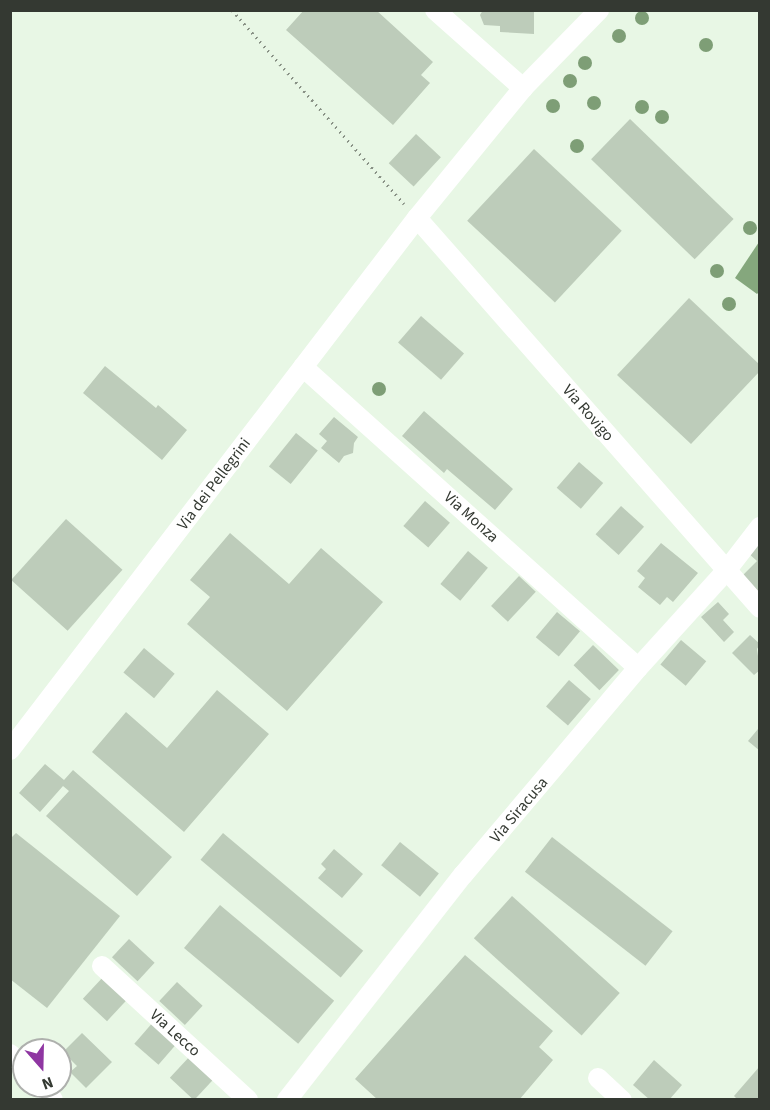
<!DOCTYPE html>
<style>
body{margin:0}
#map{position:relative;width:770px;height:1110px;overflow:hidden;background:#e8f7e5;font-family:"Source Sans 3",sans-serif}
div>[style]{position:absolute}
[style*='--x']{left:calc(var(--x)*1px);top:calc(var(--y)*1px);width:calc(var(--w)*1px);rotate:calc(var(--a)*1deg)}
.water>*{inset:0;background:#85a77d}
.building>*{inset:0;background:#bdccba;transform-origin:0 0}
.path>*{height:3px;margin-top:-1.5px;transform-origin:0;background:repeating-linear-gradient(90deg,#889185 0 1.5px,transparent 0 6px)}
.minor>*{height:20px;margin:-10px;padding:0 10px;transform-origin:10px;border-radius:10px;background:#fff}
.trees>*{width:14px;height:14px;margin:-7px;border-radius:50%;background:#7e9e76}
span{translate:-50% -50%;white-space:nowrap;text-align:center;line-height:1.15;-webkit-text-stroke:4.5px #fff;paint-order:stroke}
.street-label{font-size:16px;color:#343932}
.frame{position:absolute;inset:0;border:12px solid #343932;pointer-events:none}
.north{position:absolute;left:12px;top:1038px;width:60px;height:60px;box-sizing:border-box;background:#fff;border:2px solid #aeb0ad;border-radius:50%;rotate:160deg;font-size:16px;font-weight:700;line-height:24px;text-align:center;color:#343932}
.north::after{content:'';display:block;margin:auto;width:21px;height:27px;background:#8f36a2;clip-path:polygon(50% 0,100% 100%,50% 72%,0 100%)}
</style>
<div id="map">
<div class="water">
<div style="clip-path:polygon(759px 242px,760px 291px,757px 294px,735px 278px)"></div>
</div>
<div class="building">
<div style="clip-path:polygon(304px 10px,376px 10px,433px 62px,421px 75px,430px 83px,393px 125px,286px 30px)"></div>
<div style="clip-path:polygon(483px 10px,534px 10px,534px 34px,500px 32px,500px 26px,484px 25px,480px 15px)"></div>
<div style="left:630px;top:119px;width:144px;height:56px;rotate:44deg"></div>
<div style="left:416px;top:134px;width:34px;height:40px;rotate:43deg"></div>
<div style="left:534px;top:149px;width:120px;height:98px;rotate:43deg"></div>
<div style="clip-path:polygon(689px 298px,760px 365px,760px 371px,691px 444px,617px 375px)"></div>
<div style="left:421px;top:316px;width:57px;height:35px;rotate:41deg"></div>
<div style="clip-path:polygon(105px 366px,156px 408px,158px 405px,187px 430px,162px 460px,83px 393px)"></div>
<div style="clip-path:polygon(424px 411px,513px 489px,495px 510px,447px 469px,444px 473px,402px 436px)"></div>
<div style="clip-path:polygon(334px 417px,358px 437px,354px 443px,353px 453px,344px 456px,339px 463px,321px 448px,327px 441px,319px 434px)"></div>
<div style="left:296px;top:433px;width:28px;height:43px;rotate:39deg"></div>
<div style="left:579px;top:462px;width:32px;height:34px;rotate:41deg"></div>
<div style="left:425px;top:501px;width:33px;height:33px;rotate:41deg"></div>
<div style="left:621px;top:506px;width:31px;height:38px;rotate:42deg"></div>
<div style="left:66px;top:519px;width:76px;height:82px;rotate:42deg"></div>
<div style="clip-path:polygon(230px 533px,289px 584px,321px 548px,383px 602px,287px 711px,187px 624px,210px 597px,190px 580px)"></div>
<div style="clip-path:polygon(760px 539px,760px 594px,743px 575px,757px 561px,747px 552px)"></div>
<div style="clip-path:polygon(661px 543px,698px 573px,673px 602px,667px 597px,660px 605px,638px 587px,645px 578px,637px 571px)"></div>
<div style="left:468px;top:551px;width:26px;height:43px;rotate:40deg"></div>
<div style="left:519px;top:576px;width:23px;height:41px;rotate:43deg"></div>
<div style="clip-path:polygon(718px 602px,729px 614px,723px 620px,734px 632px,724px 642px,701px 617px)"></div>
<div style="left:557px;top:612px;width:30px;height:33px;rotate:40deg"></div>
<div style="clip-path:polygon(750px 635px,760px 644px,757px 649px,760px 670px,754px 675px,732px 653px)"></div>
<div style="left:681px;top:640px;width:33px;height:32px;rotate:40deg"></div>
<div style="left:593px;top:645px;width:36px;height:28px;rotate:44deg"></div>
<div style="left:144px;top:648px;width:40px;height:32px;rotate:40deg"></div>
<div style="left:569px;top:680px;width:29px;height:35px;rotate:41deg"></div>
<div style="clip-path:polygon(217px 690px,269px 734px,184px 832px,92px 752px,126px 712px,167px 748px)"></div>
<div style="clip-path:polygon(758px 729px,760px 730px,760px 751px,748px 741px)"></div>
<div style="clip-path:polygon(45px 764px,64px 780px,73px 770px,172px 857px,137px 896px,46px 816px,69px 791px,63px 786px,40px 812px,19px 793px)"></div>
<div style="clip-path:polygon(16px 833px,120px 916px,47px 1008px,10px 979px,10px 839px)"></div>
<div style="left:223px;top:833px;width:183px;height:35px;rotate:40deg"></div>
<div style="left:552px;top:837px;width:153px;height:44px;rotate:38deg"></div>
<div style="left:400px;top:842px;width:50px;height:30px;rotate:39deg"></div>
<div style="clip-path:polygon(334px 849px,363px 874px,342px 898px,318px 878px,326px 869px,321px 864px)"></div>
<div style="left:512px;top:896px;width:145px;height:57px;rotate:42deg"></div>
<div style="left:220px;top:905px;width:149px;height:56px;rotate:40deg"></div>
<div style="left:129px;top:939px;width:35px;height:25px;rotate:43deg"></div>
<div style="clip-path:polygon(465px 955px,553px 1031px,539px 1047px,553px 1060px,519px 1100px,378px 1100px,355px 1079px)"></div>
<div style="left:104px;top:976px;width:33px;height:31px;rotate:43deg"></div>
<div style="left:177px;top:982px;width:35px;height:26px;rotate:43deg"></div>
<div style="left:154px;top:1021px;width:32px;height:30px;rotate:41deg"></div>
<div style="clip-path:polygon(82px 1033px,112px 1062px,86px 1088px,70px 1072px,77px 1066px,63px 1052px)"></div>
<div style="left:191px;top:1055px;width:33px;height:31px;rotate:43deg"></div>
<div style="clip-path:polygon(654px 1060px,682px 1085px,669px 1100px,650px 1100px,633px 1085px)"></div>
<div style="clip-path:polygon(760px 1066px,760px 1100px,738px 1100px,734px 1096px)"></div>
</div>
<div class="path">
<div style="--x:232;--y:10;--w:259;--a:48.4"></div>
</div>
<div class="minor">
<div style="--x:435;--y:10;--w:118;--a:41.6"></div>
<div style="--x:417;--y:218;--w:519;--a:48.67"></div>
<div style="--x:303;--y:367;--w:450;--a:41.9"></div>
<div style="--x:10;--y:750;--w:670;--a:-52.58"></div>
<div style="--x:417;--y:218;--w:168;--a:-50.8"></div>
<div style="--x:523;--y:88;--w:109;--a:-45.7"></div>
<div style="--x:102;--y:966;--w:198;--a:42.5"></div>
<div style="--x:10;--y:1054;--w:20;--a:45"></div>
<div style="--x:598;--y:1078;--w:33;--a:43"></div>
<div style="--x:41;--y:1086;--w:18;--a:49"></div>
<div style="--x:287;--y:1100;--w:286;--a:-52"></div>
<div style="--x:463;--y:875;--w:271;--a:-49.8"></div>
<div style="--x:638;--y:668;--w:131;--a:-47.8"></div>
<div style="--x:726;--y:571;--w:56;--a:-52.3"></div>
</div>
<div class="trees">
<div style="left:642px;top:18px"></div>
<div style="left:619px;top:36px"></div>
<div style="left:706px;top:45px"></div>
<div style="left:585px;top:63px"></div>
<div style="left:570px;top:81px"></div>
<div style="left:594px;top:103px"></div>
<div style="left:553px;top:106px"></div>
<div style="left:642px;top:107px"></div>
<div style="left:662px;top:117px"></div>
<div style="left:577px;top:146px"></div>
<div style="left:750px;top:228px"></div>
<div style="left:717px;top:271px"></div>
<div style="left:729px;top:304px"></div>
<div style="left:379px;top:389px"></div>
</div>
<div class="street-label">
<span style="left:588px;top:413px;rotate:49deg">Via Rovigo</span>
<span style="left:214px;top:484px;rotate:-53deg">Via dei Pellegrini</span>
<span style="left:471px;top:517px;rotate:42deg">Via Monza</span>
<span style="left:519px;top:810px;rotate:-50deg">Via Siracusa</span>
<span style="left:175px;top:1033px;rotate:42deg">Via Lecco</span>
</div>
<div class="frame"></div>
<div class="north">N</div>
</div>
